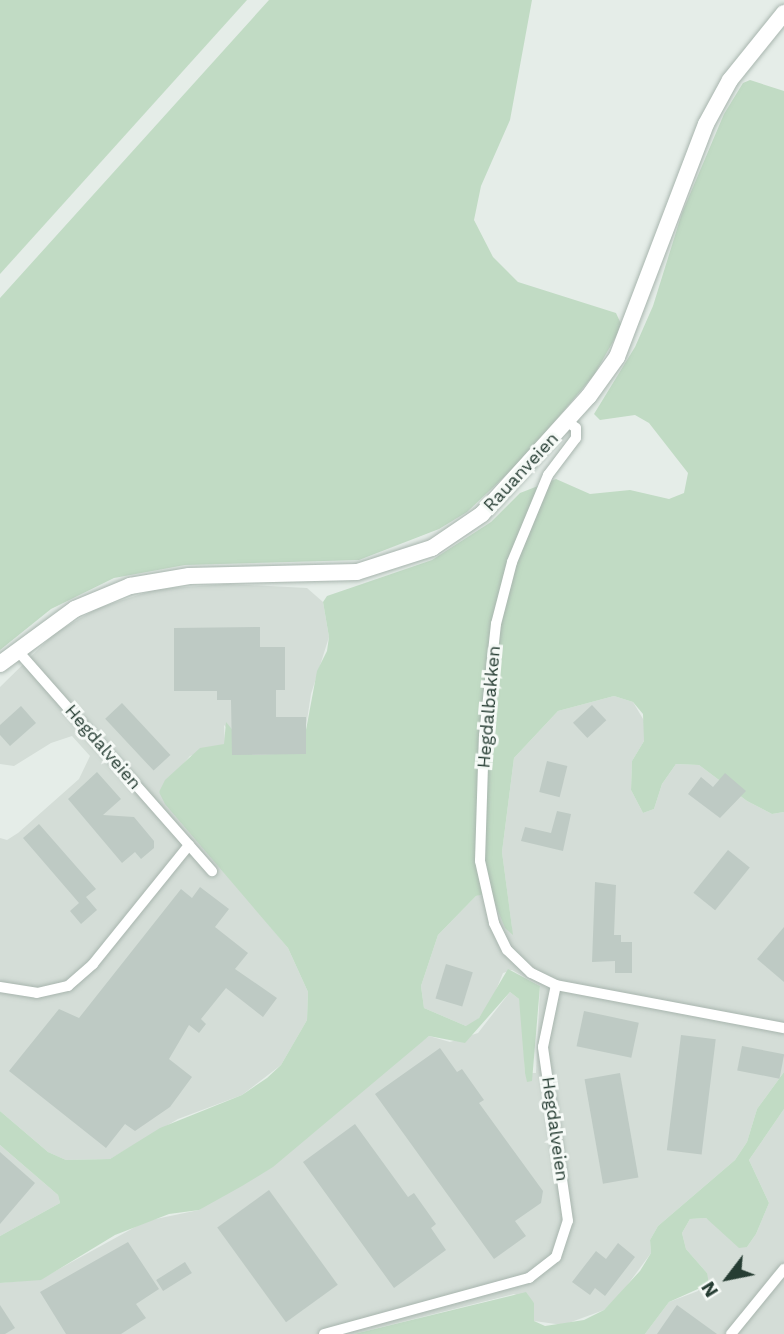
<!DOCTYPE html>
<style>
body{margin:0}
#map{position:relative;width:784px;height:1334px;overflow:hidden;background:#e5ede8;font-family:"Work Sans",sans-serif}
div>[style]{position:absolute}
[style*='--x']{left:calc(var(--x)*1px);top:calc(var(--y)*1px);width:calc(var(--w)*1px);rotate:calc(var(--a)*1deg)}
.built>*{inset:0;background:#d4ddd7}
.green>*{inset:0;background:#c1dbc4}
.building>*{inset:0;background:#becac4;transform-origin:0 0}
.roads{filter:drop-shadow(0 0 2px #a8b5ae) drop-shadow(0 0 2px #a8b5ae)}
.street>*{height:10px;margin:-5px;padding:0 5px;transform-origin:5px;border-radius:5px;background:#fff}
.secondary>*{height:16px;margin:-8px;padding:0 8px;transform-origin:8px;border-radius:8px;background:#fff}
span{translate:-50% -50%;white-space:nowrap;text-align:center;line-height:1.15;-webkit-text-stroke:6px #f6faf7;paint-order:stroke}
.street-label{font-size:18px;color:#263d33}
.north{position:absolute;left:693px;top:1243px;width:70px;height:70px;-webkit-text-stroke:5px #f6faf7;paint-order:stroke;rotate:238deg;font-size:19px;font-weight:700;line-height:28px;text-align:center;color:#263d33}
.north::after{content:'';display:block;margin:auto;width:24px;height:32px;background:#263d33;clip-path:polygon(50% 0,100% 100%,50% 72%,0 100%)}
</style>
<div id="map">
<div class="built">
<div style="clip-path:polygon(227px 584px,307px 588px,323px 602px,329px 637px,311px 694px,303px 746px,290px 757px,253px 755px,224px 725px,225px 744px,190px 756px,159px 792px,288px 948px,308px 992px,307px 1020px,281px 1065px,242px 1095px,178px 1119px,110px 1159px,66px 1160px,48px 1152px,0 1111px,0 838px,7px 840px,18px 833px,79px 779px,90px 756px,72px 736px,51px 743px,14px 766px,0 764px,0 687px,55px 633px,98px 608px,157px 589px)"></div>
<div style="clip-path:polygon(614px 696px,633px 702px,646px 724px,644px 741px,632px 761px,631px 790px,643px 813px,654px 809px,662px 784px,676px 764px,699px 765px,747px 801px,772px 814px,784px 812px,784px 1072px,757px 1109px,747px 1142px,735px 1160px,658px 1226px,650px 1240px,651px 1253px,623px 1291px,604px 1310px,563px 1325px,534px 1321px,534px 1303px,514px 1294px,354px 1334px,0 1334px,0 1283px,41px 1279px,146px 1221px,199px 1210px,429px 1036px,450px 1042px,478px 1033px,510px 992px,519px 999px,522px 1014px,525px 1073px,536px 1073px,540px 986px,512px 970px,503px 973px,492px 1000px,473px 1026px,466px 1026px,424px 1008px,421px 986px,438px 935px,476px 896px,484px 893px,494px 901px,512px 928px,502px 852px,514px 758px,558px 711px)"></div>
<div style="clip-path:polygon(784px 1109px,784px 1334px,645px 1334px,669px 1302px,698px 1291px,707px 1273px,686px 1249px,682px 1233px,690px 1219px,706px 1218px,747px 1247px,756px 1234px,769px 1203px,749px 1160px)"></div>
<div style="clip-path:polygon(0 1145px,58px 1195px,60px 1203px,0 1236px)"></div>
</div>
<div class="green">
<div style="clip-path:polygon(0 0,247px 0,0 274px)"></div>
<div style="clip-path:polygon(269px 0,532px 0,510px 120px,481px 186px,474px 220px,493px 257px,518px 282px,616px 313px,622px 326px,594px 375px,522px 460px,467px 512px,439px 529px,359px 560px,185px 565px,114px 578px,51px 609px,0 650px,0 298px)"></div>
<div style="clip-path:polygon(750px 80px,784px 91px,784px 812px,772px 814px,747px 801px,699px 765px,676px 764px,662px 784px,654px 809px,643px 813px,631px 790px,632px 761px,644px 741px,643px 714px,633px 702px,614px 696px,558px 711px,514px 758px,502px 852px,513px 935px,505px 928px,494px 901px,484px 894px,476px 896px,438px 935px,421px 986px,424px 1008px,466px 1026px,479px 1018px,508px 969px,540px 986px,532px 1081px,527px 1082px,525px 1073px,519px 999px,510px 992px,465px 1043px,429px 1036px,273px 1167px,242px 1186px,199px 1210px,169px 1214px,115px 1235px,41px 1280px,0 1283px,0 1236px,60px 1203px,58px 1195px,0 1145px,0 1111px,48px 1152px,66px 1160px,110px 1159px,160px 1128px,242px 1095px,267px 1078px,281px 1065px,307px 1020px,308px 992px,288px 948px,165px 804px,159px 792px,165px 780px,200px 748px,224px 744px,226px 722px,253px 755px,297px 753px,303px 746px,317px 671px,327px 651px,329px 637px,323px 602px,327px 596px,432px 560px,491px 522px,520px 493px,556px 479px,590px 494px,630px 490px,669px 499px,684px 493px,688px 473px,649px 423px,635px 415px,600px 420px,594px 414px,635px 347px,653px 306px,682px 213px,724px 114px,743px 83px)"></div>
<div style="clip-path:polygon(784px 1072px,784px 1109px,749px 1160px,769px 1203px,756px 1234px,747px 1247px,739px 1248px,706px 1218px,690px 1219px,682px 1233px,686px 1249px,707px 1273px,709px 1284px,669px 1302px,645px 1334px,354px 1334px,526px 1292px,534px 1303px,534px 1321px,545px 1326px,584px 1320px,604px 1310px,640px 1271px,651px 1253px,650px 1240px,658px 1226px,735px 1160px,747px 1142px,757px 1109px)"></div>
</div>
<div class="building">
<div style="clip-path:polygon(260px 627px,260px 647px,285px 647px,285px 690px,276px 690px,276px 717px,306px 717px,306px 754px,232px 755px,231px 700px,217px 700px,217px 691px,174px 691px,174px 628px)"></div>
<div style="left:122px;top:703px;width:71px;height:23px;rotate:47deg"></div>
<div style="left:592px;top:705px;width:21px;height:26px;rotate:47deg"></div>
<div style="clip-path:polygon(21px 706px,36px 723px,10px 746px,0 735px,0 725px)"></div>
<div style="left:547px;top:761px;width:21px;height:32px;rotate:14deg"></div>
<div style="clip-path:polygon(97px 772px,121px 799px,103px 815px,134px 817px,154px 841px,154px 848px,141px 859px,135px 852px,122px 863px,68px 799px)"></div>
<div style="clip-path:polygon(725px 773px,746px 791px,720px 818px,688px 794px,701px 777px,713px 787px)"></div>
<div style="clip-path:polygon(557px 811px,571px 814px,563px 851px,521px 841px,525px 827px,551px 833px)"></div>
<div style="clip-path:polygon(39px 824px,96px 889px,86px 897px,97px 910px,81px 924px,70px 911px,79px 903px,23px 838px)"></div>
<div style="left:728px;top:850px;width:28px;height:55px;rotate:39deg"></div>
<div style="clip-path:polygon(595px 882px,616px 885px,614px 935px,621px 935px,621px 942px,632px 942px,632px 973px,615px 973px,615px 961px,592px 962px)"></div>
<div style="clip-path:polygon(200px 887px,229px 909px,215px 927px,248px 953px,235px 969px,277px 998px,263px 1017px,226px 988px,201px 1019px,206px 1024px,199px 1033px,189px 1025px,169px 1059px,192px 1077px,170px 1107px,135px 1131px,125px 1124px,106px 1148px,9px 1071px,59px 1009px,79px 1018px,181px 889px,192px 898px)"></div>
<div style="clip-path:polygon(784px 927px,784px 982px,757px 959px)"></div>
<div style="left:446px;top:964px;width:28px;height:36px;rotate:17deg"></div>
<div style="left:584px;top:1011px;width:56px;height:36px;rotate:12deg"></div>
<div style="left:681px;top:1035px;width:35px;height:116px;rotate:7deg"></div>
<div style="left:742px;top:1046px;width:43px;height:25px;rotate:11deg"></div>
<div style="clip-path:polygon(440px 1048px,457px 1072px,462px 1069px,484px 1100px,479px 1103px,543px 1191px,541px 1203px,515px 1221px,526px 1236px,494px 1259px,375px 1094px)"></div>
<div style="left:620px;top:1073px;width:106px;height:36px;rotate:80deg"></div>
<div style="clip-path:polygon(355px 1124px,408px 1197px,414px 1193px,436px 1224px,431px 1228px,446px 1250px,394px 1288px,303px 1162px)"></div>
<div style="clip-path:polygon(0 1152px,35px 1183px,0 1224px)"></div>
<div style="left:269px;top:1190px;width:117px;height:64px;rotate:54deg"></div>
<div style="clip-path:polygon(128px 1242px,159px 1289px,136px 1304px,146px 1318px,121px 1334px,66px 1334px,40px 1292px)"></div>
<div style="clip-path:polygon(618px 1243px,635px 1257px,605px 1296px,595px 1288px,590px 1295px,572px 1282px,596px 1251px,606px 1259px)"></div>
<div style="left:185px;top:1262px;width:13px;height:34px;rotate:58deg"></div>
<div style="clip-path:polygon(0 1305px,15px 1328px,5px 1334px,0 1334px)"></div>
<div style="clip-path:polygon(677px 1305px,717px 1334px,657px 1334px)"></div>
</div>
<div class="roads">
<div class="street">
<div style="--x:17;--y:650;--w:295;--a:48.6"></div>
<div style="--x:556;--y:985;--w:28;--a:-154"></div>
<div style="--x:531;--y:973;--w:33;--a:-136"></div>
<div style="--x:507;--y:950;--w:30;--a:-116"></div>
<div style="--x:494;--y:923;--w:64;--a:-102.7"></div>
<div style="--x:480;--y:861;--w:125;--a:-88.2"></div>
<div style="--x:484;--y:736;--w:113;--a:-83.9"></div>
<div style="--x:496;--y:624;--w:64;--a:-75.5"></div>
<div style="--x:512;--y:562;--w:94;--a:-67.5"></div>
<div style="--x:548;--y:475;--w:46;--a:-52.9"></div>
<div style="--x:576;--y:438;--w:10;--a:-90"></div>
<div style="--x:576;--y:428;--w:11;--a:-142"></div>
<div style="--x:0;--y:987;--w:37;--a:9"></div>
<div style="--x:37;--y:993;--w:32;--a:-13"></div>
<div style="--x:68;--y:986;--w:33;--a:-41"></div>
<div style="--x:93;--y:964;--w:153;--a:-51.1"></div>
<div style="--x:324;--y:1334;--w:213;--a:-15.3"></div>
<div style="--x:529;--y:1278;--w:34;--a:-38"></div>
<div style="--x:556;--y:1257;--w:38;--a:-72"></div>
<div style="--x:568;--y:1221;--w:176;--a:-98.2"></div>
<div style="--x:543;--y:1047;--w:63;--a:-78.2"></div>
<div style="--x:556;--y:985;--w:232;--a:10.7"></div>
<div style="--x:731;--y:1334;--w:84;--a:-50.8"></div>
</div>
<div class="secondary">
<div style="--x:0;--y:664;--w:93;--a:-36.3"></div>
<div style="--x:75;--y:609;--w:60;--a:-22.7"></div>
<div style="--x:130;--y:586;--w:60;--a:-9.6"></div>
<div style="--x:189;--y:576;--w:168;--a:-1.4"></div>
<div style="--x:357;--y:572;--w:79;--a:-17.7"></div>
<div style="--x:432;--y:548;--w:60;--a:-34.2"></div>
<div style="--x:482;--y:514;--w:159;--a:-47.8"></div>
<div style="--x:589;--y:396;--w:48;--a:-54.3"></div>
<div style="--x:617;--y:357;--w:249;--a:-69.1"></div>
<div style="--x:706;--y:124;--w:50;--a:-61.4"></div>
<div style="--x:730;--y:80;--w:86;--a:-51.1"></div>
</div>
</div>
<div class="street-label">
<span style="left:521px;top:472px;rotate:-47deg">Rauanveien</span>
<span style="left:489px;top:707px;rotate:-85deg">Hegdalbakken</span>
<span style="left:103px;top:747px;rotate:49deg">Hegdalveien</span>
<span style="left:555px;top:1129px;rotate:82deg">Hegdalveien</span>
</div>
<div class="north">N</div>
</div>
